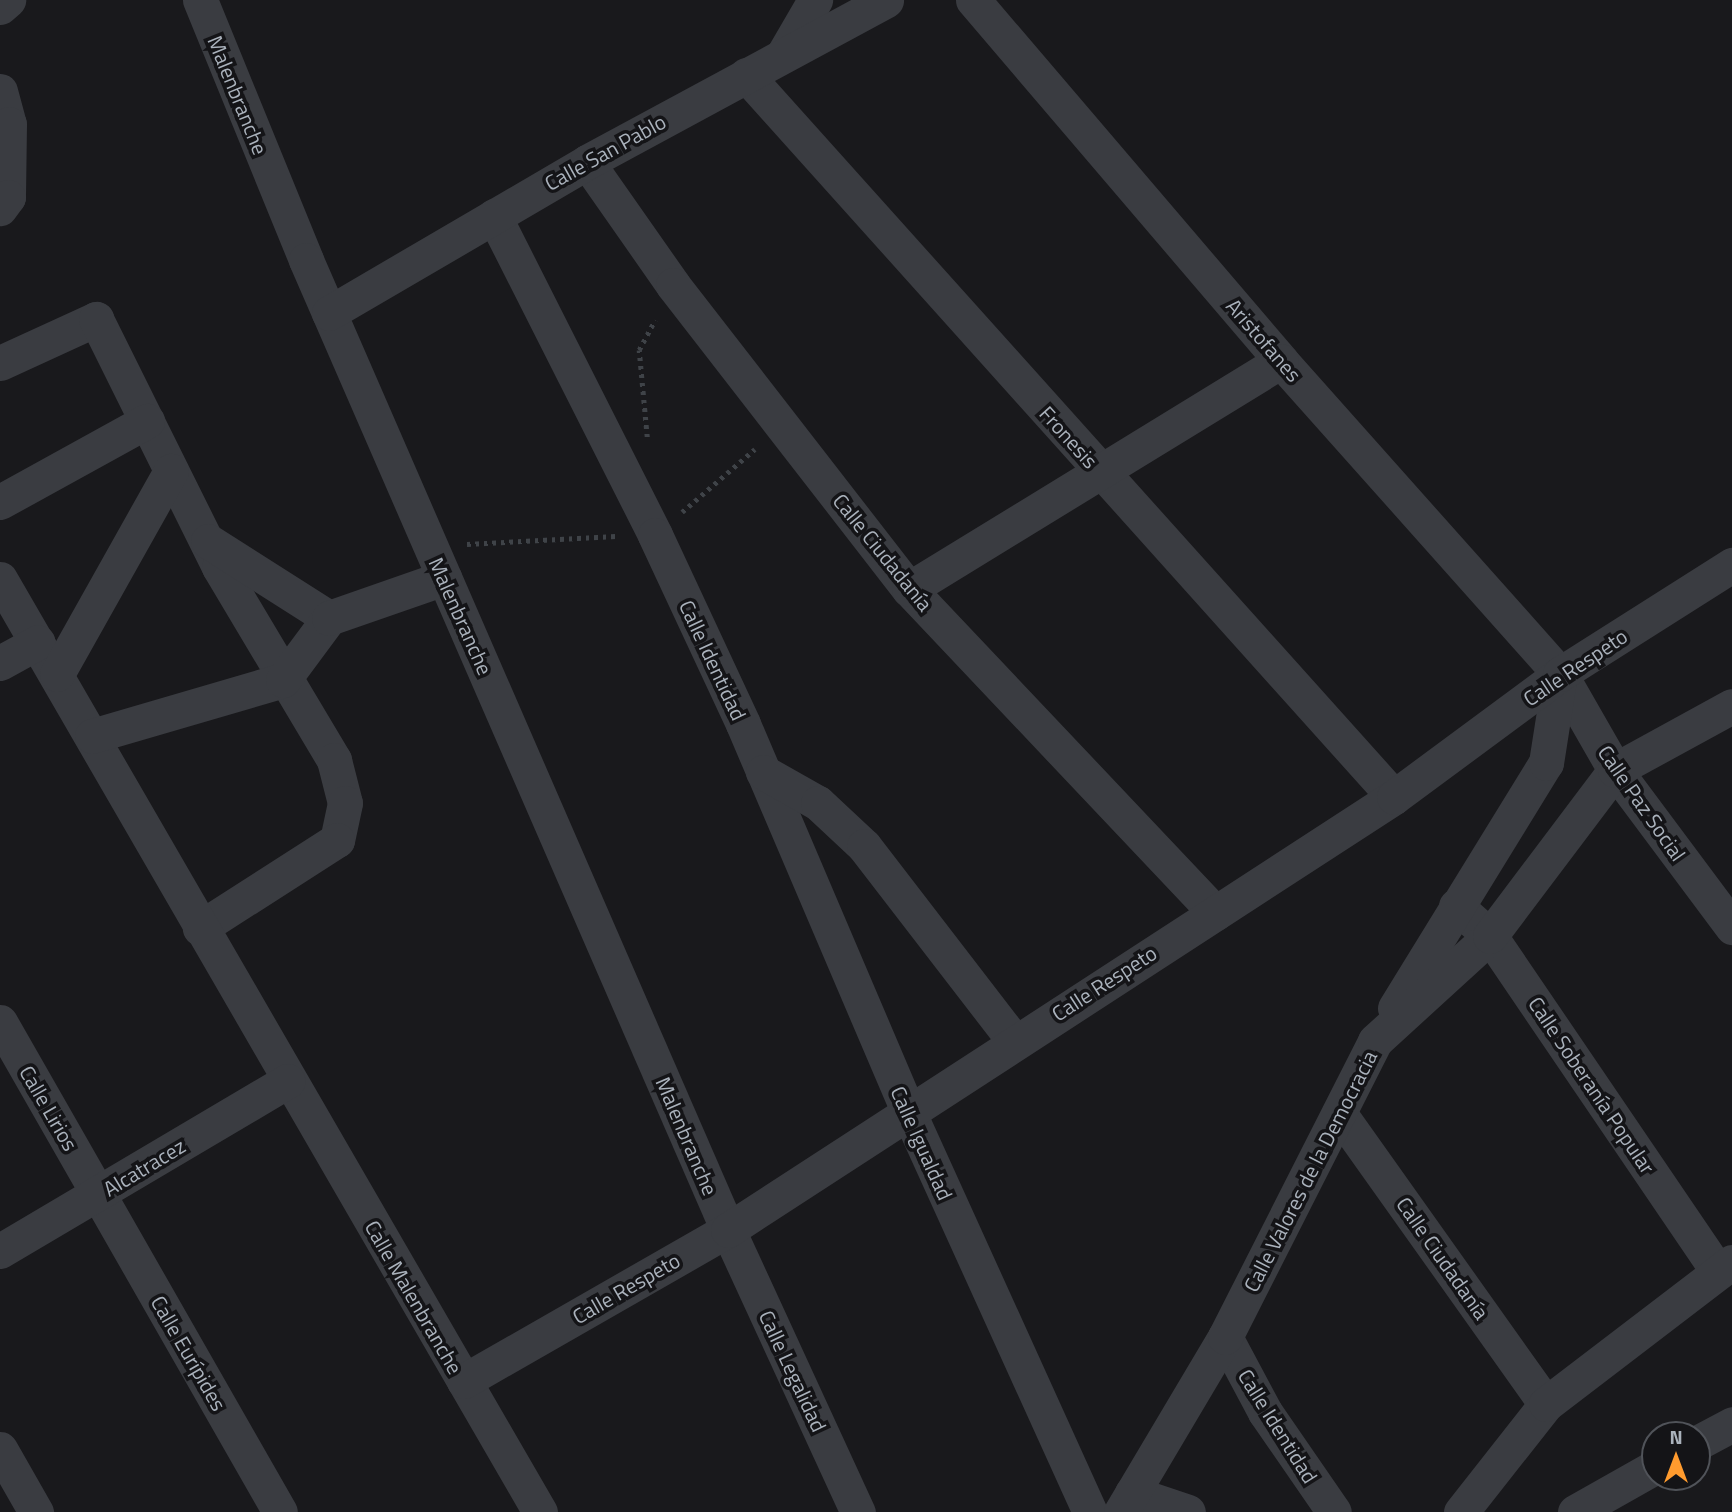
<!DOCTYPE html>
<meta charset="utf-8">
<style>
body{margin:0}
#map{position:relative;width:1732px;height:1512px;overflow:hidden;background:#19191c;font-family:"Titillium Web",sans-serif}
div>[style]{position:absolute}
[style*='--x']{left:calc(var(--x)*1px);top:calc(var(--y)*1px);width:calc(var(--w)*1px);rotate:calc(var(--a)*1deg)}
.path>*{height:4.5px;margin-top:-2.25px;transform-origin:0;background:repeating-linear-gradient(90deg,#3f4348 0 3.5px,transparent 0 8.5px)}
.minor>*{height:35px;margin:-17.5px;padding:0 17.5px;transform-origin:17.5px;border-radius:17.5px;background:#3a3c41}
span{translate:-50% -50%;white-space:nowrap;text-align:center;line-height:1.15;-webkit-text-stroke:7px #141417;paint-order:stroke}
.street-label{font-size:21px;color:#aab2bc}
.north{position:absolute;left:1641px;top:1421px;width:70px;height:70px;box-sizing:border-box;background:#141417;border:2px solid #505359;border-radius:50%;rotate:0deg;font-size:19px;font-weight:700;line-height:28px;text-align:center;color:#aab2bc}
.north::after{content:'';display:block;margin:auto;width:24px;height:32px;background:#ff9b2e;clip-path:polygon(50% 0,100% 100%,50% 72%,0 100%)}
</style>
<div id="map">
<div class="path">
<div style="--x:647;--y:437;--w:87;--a:-95.3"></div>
<div style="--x:639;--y:350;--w:34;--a:-62"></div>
<div style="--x:682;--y:512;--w:96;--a:-40.8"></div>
<div style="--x:467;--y:544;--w:149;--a:-3.1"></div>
</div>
<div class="minor">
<div style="--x:200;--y:0;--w:281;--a:67.8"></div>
<div style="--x:306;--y:260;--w:1058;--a:66.49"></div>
<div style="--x:728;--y:1230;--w:311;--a:65.3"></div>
<div style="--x:973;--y:0;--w:475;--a:49.5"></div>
<div style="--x:1281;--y:361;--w:419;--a:48.3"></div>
<div style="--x:1560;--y:674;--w:111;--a:60.2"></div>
<div style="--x:1615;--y:770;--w:196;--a:53.3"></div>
<div style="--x:0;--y:7;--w:11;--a:-41"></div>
<div style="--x:783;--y:55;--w:64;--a:-59.8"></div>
<div style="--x:746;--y:75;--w:970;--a:48.09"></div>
<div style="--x:0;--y:91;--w:34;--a:75"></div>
<div style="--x:9;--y:124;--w:73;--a:90.8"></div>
<div style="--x:8;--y:197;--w:14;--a:126"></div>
<div style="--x:587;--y:162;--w:150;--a:55"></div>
<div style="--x:673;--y:285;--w:385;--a:52.2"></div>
<div style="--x:909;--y:589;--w:446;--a:46.6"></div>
<div style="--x:494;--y:216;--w:357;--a:63.2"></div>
<div style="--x:655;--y:535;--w:208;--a:65"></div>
<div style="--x:743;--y:724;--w:421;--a:66.9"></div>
<div style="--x:908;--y:1111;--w:440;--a:65.6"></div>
<div style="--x:329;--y:313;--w:299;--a:-30.3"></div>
<div style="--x:587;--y:162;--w:340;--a:-28.4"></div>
<div style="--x:0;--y:363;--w:106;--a:-24.6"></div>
<div style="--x:96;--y:319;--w:277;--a:63.6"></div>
<div style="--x:219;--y:567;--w:225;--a:59.2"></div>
<div style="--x:334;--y:760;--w:44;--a:75.7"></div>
<div style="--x:345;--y:803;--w:38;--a:102"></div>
<div style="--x:337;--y:840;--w:163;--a:147.3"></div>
<div style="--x:0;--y:502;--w:168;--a:-28.9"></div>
<div style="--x:208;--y:541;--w:143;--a:32.5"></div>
<div style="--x:0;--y:579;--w:1078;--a:59.94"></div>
<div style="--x:909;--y:589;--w:436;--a:-31.5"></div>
<div style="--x:0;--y:663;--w:43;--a:-28.9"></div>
<div style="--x:57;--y:674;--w:233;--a:-60.7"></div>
<div style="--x:92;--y:736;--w:199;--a:-16.3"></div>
<div style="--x:283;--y:680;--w:77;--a:-53.4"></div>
<div style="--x:329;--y:618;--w:122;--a:-19.2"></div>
<div style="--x:763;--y:772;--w:63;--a:29.4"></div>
<div style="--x:818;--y:803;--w:63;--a:43.1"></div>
<div style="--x:864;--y:846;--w:246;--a:52.4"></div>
<div style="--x:1456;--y:906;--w:45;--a:41.4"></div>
<div style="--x:1490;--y:936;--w:406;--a:55.8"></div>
<div style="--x:1395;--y:1008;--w:288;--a:-58.4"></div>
<div style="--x:1546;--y:763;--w:90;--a:-81.1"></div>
<div style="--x:0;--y:1022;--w:564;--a:60.26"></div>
<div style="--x:1339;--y:1113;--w:357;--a:54.6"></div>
<div style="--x:0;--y:1251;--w:334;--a:-30.6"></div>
<div style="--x:1225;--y:1337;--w:85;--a:61.9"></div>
<div style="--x:1265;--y:1412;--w:121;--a:55.4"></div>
<div style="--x:464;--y:1381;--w:304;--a:-29.8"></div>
<div style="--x:728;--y:1230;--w:794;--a:-33.03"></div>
<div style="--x:1394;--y:797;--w:207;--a:-36.5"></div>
<div style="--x:1560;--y:674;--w:204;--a:-32.4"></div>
<div style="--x:1697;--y:1443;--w:40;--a:-28"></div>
<div style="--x:0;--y:1449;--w:73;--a:60.3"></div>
<div style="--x:1132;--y:1493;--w:59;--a:18.7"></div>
<div style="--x:1121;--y:1512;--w:204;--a:-59.3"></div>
<div style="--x:1225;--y:1337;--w:332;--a:-63.1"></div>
<div style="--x:1375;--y:1041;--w:156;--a:-42.4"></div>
<div style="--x:1490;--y:936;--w:208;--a:-53"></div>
<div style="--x:1615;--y:770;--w:133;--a:-28.7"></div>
<div style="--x:1461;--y:1512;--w:137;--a:-51.8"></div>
<div style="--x:1546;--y:1404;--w:234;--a:-37.4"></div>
<div style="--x:1575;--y:1512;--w:92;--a:-29.4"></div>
</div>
<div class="street-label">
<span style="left:238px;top:95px;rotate:68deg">Malenbranche</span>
<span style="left:605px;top:152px;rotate:-29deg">Calle San Pablo</span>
<span style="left:1264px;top:340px;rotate:49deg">Aristofanes</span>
<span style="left:1069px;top:437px;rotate:48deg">Fronesis</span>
<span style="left:883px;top:552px;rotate:51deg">Calle Ciudadanía</span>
<span style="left:461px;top:616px;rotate:66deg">Malenbranche</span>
<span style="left:713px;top:660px;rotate:65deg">Calle Identidad</span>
<span style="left:1575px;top:667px;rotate:-34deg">Calle Respeto</span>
<span style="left:1642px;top:803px;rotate:55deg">Calle Paz Social</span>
<span style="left:1104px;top:983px;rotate:-33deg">Calle Respeto</span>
<span style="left:1592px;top:1085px;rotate:56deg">Calle Soberanía Popular</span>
<span style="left:49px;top:1108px;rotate:60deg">Calle Lirios</span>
<span style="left:687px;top:1136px;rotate:67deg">Malenbranche</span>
<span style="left:922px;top:1143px;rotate:66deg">Calle Igualdad</span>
<span style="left:144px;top:1167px;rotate:-31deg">Alcatracez</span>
<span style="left:1310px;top:1171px;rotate:-63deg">Calle Valores de la Democracia</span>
<span style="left:1443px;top:1258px;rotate:55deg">Calle Ciudadanía</span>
<span style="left:626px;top:1288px;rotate:-30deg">Calle Respeto</span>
<span style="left:414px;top:1297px;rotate:60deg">Calle Malenbranche</span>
<span style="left:189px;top:1353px;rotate:60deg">Calle Eurípides</span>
<span style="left:793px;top:1371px;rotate:65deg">Calle Legalidad</span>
<span style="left:1278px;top:1426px;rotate:58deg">Calle Identidad</span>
</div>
<div class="north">N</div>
</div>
